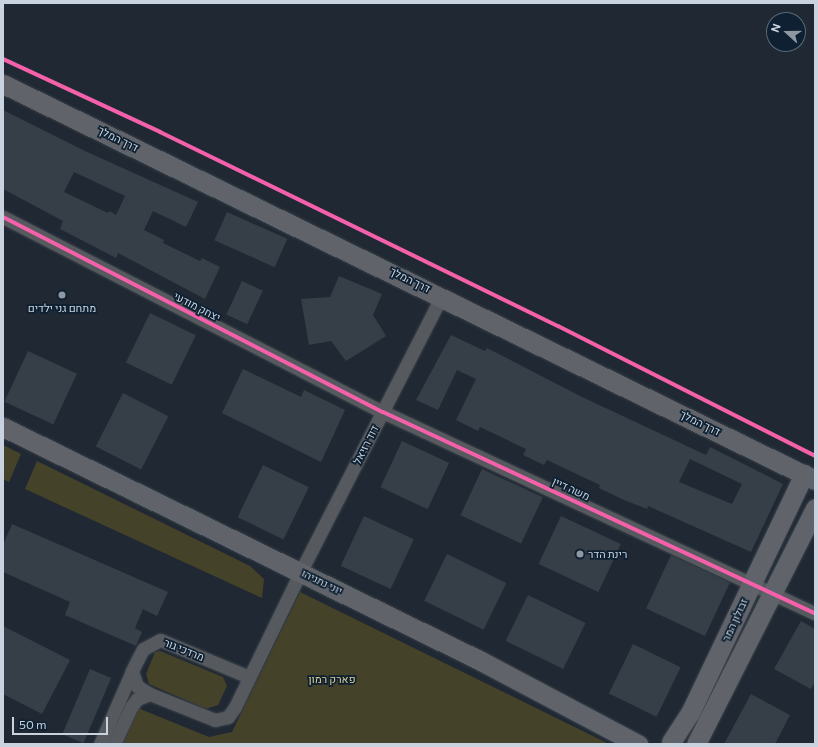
<!DOCTYPE html>
<meta charset="utf-8">
<style>
body{margin:0}
#map{position:relative;width:818px;height:747px;overflow:hidden;background:#202933;font-family:Commissioner,Heebo,sans-serif}
div>[style]{position:absolute}
[style*='--x']{left:calc(var(--x)*1px);top:calc(var(--y)*1px);width:calc(var(--w)*1px);rotate:calc(var(--a)*1deg)}
.green>*{inset:0;background:#45422a}
.building>*{inset:0;background:#363e47;transform-origin:0 0}
.roads{filter:drop-shadow(0 0 1px #3d444d) drop-shadow(0 0 1px #3d444d)}
.street>*{height:13px;margin:-6.5px;padding:0 6.5px;transform-origin:6.5px;border-radius:6.5px;background:#56595e}
.secondary>*{height:19px;margin:-9.5px;padding:0 9.5px;transform-origin:9.5px;border-radius:9.5px;background:#60646a}
.cycleway>*{height:4px;margin:-2px;padding:0 2px;transform-origin:2px;border-radius:2px;background:#f560ab}
.dots>*{width:11px;height:11px;translate:-50% -50%;box-sizing:border-box;border:2px solid #0e2031;border-radius:50%}
span{translate:-50% -50%;white-space:nowrap;text-align:center;line-height:1.15;-webkit-text-stroke:3.5px #0e2031;paint-order:stroke}
.street-label{font-size:11px;color:#c8d3df}
.poi-label{font-size:11px;color:#c8d3df}
.left{translate:0 -50%;text-align:left}
.park-label{font-size:11px;color:#dad195}
.frame{position:absolute;inset:0;border:4px solid #c8d3df;pointer-events:none}
.north{position:absolute;left:766px;top:12px;width:40px;height:40px;box-sizing:border-box;background:#0e2031;border:1px solid #586877;border-radius:50%;rotate:291deg;font-size:11px;font-weight:700;line-height:16px;text-align:center;color:#c8d3df}
.north::after{content:'';display:block;margin:auto;width:14px;height:18px;background:#8d98a3;clip-path:polygon(50% 0,100% 100%,50% 72%,0 100%)}
.scale{position:absolute;left:12px;top:717px;width:96px;height:18px;box-sizing:border-box;border:2px solid #c8d3df;border-top:0;padding-left:5px;font-size:12px;line-height:14px;white-space:nowrap;color:#c8d3df;-webkit-text-stroke:3px #0e2031;paint-order:stroke}
</style>
<div id="map">
<div class="green">
<div style="clip-path:polygon(3px 445px,21px 454px,9px 482px,3px 479px)"></div>
<div style="clip-path:polygon(37px 461px,250px 566px,264px 579px,262px 598px,25px 489px)"></div>
<div style="clip-path:polygon(300px 592px,609px 744px,123px 744px,138px 708px,209px 737px,232px 732px)"></div>
<div style="clip-path:polygon(160px 651px,223px 677px,227px 686px,218px 705px,206px 709px,149px 684px,146px 674px,155px 652px)"></div>
</div>
<div class="building">
<div style="clip-path:polygon(evenodd,3px 110px,85px 151px,198px 202px,186px 227px,153px 211px,144px 230px,164px 240px,163px 243px,200px 261px,202px 258px,220px 267px,205px 299px,118px 253px,116px 258px,60px 229px,63px 221px,3px 189px,3px 110px,74px 172px,125px 196px,116px 215px,109px 211px,108px 213px,64px 192px,74px 172px)"></div>
<div style="left:227px;top:212px;width:66px;height:31px;rotate:24deg"></div>
<div style="clip-path:polygon(339px 276px,382px 294px,373px 315px,386px 336px,346px 361px,331px 341px,309px 345px,301px 299px,330px 297px)"></div>
<div style="left:242px;top:281px;width:23px;height:37px;rotate:25deg"></div>
<div style="left:150px;top:313px;width:51px;height:55px;rotate:26deg"></div>
<div style="clip-path:polygon(evenodd,451px 335px,485px 351px,487px 348px,580px 396px,706px 455px,710px 447px,783px 484px,751px 552px,648px 506px,647px 509px,624px 500px,599px 488px,600px 485px,547px 460px,544px 465px,523px 455px,526px 449px,480px 427px,478px 431px,456px 420px,476px 379px,457px 370px,438px 410px,416px 400px,451px 335px,690px 459px,742px 484px,732px 504px,679px 482px,690px 459px)"></div>
<div style="left:28px;top:351px;width:54px;height:56px;rotate:25deg"></div>
<div style="clip-path:polygon(243px 369px,301px 397px,304px 390px,345px 410px,321px 462px,222px 413px)"></div>
<div style="left:123px;top:393px;width:51px;height:60px;rotate:27deg"></div>
<div style="left:402px;top:441px;width:52px;height:51px;rotate:25deg"></div>
<div style="left:263px;top:465px;width:51px;height:58px;rotate:26deg"></div>
<div style="left:482px;top:469px;width:67px;height:51px;rotate:25deg"></div>
<div style="left:364px;top:516px;width:55px;height:55px;rotate:25deg"></div>
<div style="left:561px;top:516px;width:66px;height:53px;rotate:25deg"></div>
<div style="clip-path:polygon(12px 524px,168px 592px,157px 616px,143px 609px,135px 628px,142px 632px,136px 646px,65px 615px,70px 602px,3px 572px,3px 545px)"></div>
<div style="left:447px;top:554px;width:66px;height:52px;rotate:26deg"></div>
<div style="left:671px;top:555px;width:65px;height:59px;rotate:25deg"></div>
<div style="left:528px;top:595px;width:64px;height:51px;rotate:26deg"></div>
<div style="clip-path:polygon(801px 621px,815px 629px,815px 681px,811px 689px,774px 669px)"></div>
<div style="clip-path:polygon(3px 626px,70px 660px,42px 714px,3px 694px)"></div>
<div style="left:633px;top:644px;width:53px;height:55px;rotate:26deg"></div>
<div style="left:90px;top:669px;width:23px;height:71px;rotate:23deg"></div>
<div style="clip-path:polygon(751px 694px,790px 715px,775px 744px,724px 744px)"></div>
</div>
<div class="roads">
<div class="street">
<div style="--x:3;--y:217;--w:427;--a:27.2"></div>
<div style="--x:383;--y:412;--w:476;--a:25"></div>
<div style="--x:249;--y:677;--w:96;--a:-157.4"></div>
<div style="--x:160;--y:640;--w:19;--a:152"></div>
<div style="--x:143;--y:649;--w:25;--a:117"></div>
<div style="--x:132;--y:671;--w:16;--a:72"></div>
<div style="--x:137;--y:686;--w:15;--a:32"></div>
<div style="--x:150;--y:694;--w:70;--a:21.8"></div>
<div style="--x:215;--y:720;--w:13;--a:-13"></div>
<div style="--x:228;--y:717;--w:12;--a:-55"></div>
<div style="--x:235;--y:707;--w:151;--a:-64.1"></div>
<div style="--x:301;--y:571;--w:309;--a:-62.9"></div>
<div style="--x:100;--y:744;--w:80;--a:-66.3"></div>
<div style="--x:114;--y:744;--w:41;--a:-65.3"></div>
<div style="--x:131;--y:707;--w:10;--a:-53"></div>
<div style="--x:137;--y:699;--w:14;--a:-21"></div>
</div>
<div class="secondary">
<div style="--x:3;--y:84;--w:903;--a:26"></div>
<div style="--x:3;--y:427;--w:532;--a:26.08"></div>
<div style="--x:481;--y:661;--w:178;--a:27.9"></div>
<div style="--x:671;--y:742;--w:35;--a:-57"></div>
<div style="--x:690;--y:713;--w:265;--a:-64.5"></div>
<div style="--x:696;--y:744;--w:264;--a:-63.2"></div>
</div>
</div>
<div class="cycleway">
<div style="--x:3;--y:59;--w:173;--a:24.9"></div>
<div style="--x:160;--y:132;--w:443;--a:26"></div>
<div style="--x:558;--y:326;--w:288;--a:26.8"></div>
<div style="--x:3;--y:217;--w:427;--a:27.2"></div>
<div style="--x:383;--y:412;--w:476;--a:25"></div>
</div>
<div class="dots">
<div style="left:62px;top:295px;background:#8d98a3"></div>
<div style="left:580px;top:554px;background:#8d98a3"></div>
</div>
<div class="street-label">
<span style="left:118px;top:139px;rotate:26deg">דרך המלך</span>
<span style="left:410px;top:280px;rotate:26deg">דרך המלך</span>
<span style="left:197px;top:307px;rotate:27deg">יצחק מודעי</span>
<span style="left:700px;top:423px;rotate:26deg">דרך המלך</span>
<span style="left:366px;top:445px;rotate:-63deg">דוד רזיאל</span>
<span style="left:571px;top:489px;rotate:25deg">משה דיין</span>
<span style="left:322px;top:582px;rotate:26deg">יוני נתניהו</span>
<span style="left:735px;top:620px;rotate:-65deg">זבולון המר</span>
<span style="left:184px;top:650px;rotate:22deg">מרדכי גור</span>
</div>
<div class="poi-label">
<span style="left:62px;top:308px">מתחם גני ילדים</span>
<span class="left" style="left:588px;top:554px">רינת הדר</span>
</div>
<div class="park-label">
<span style="left:332px;top:679px">פארק רמון</span>
</div>
<div class="frame"></div>
<div class="north">N</div>
<div class="scale">50 m</div>
</div>
